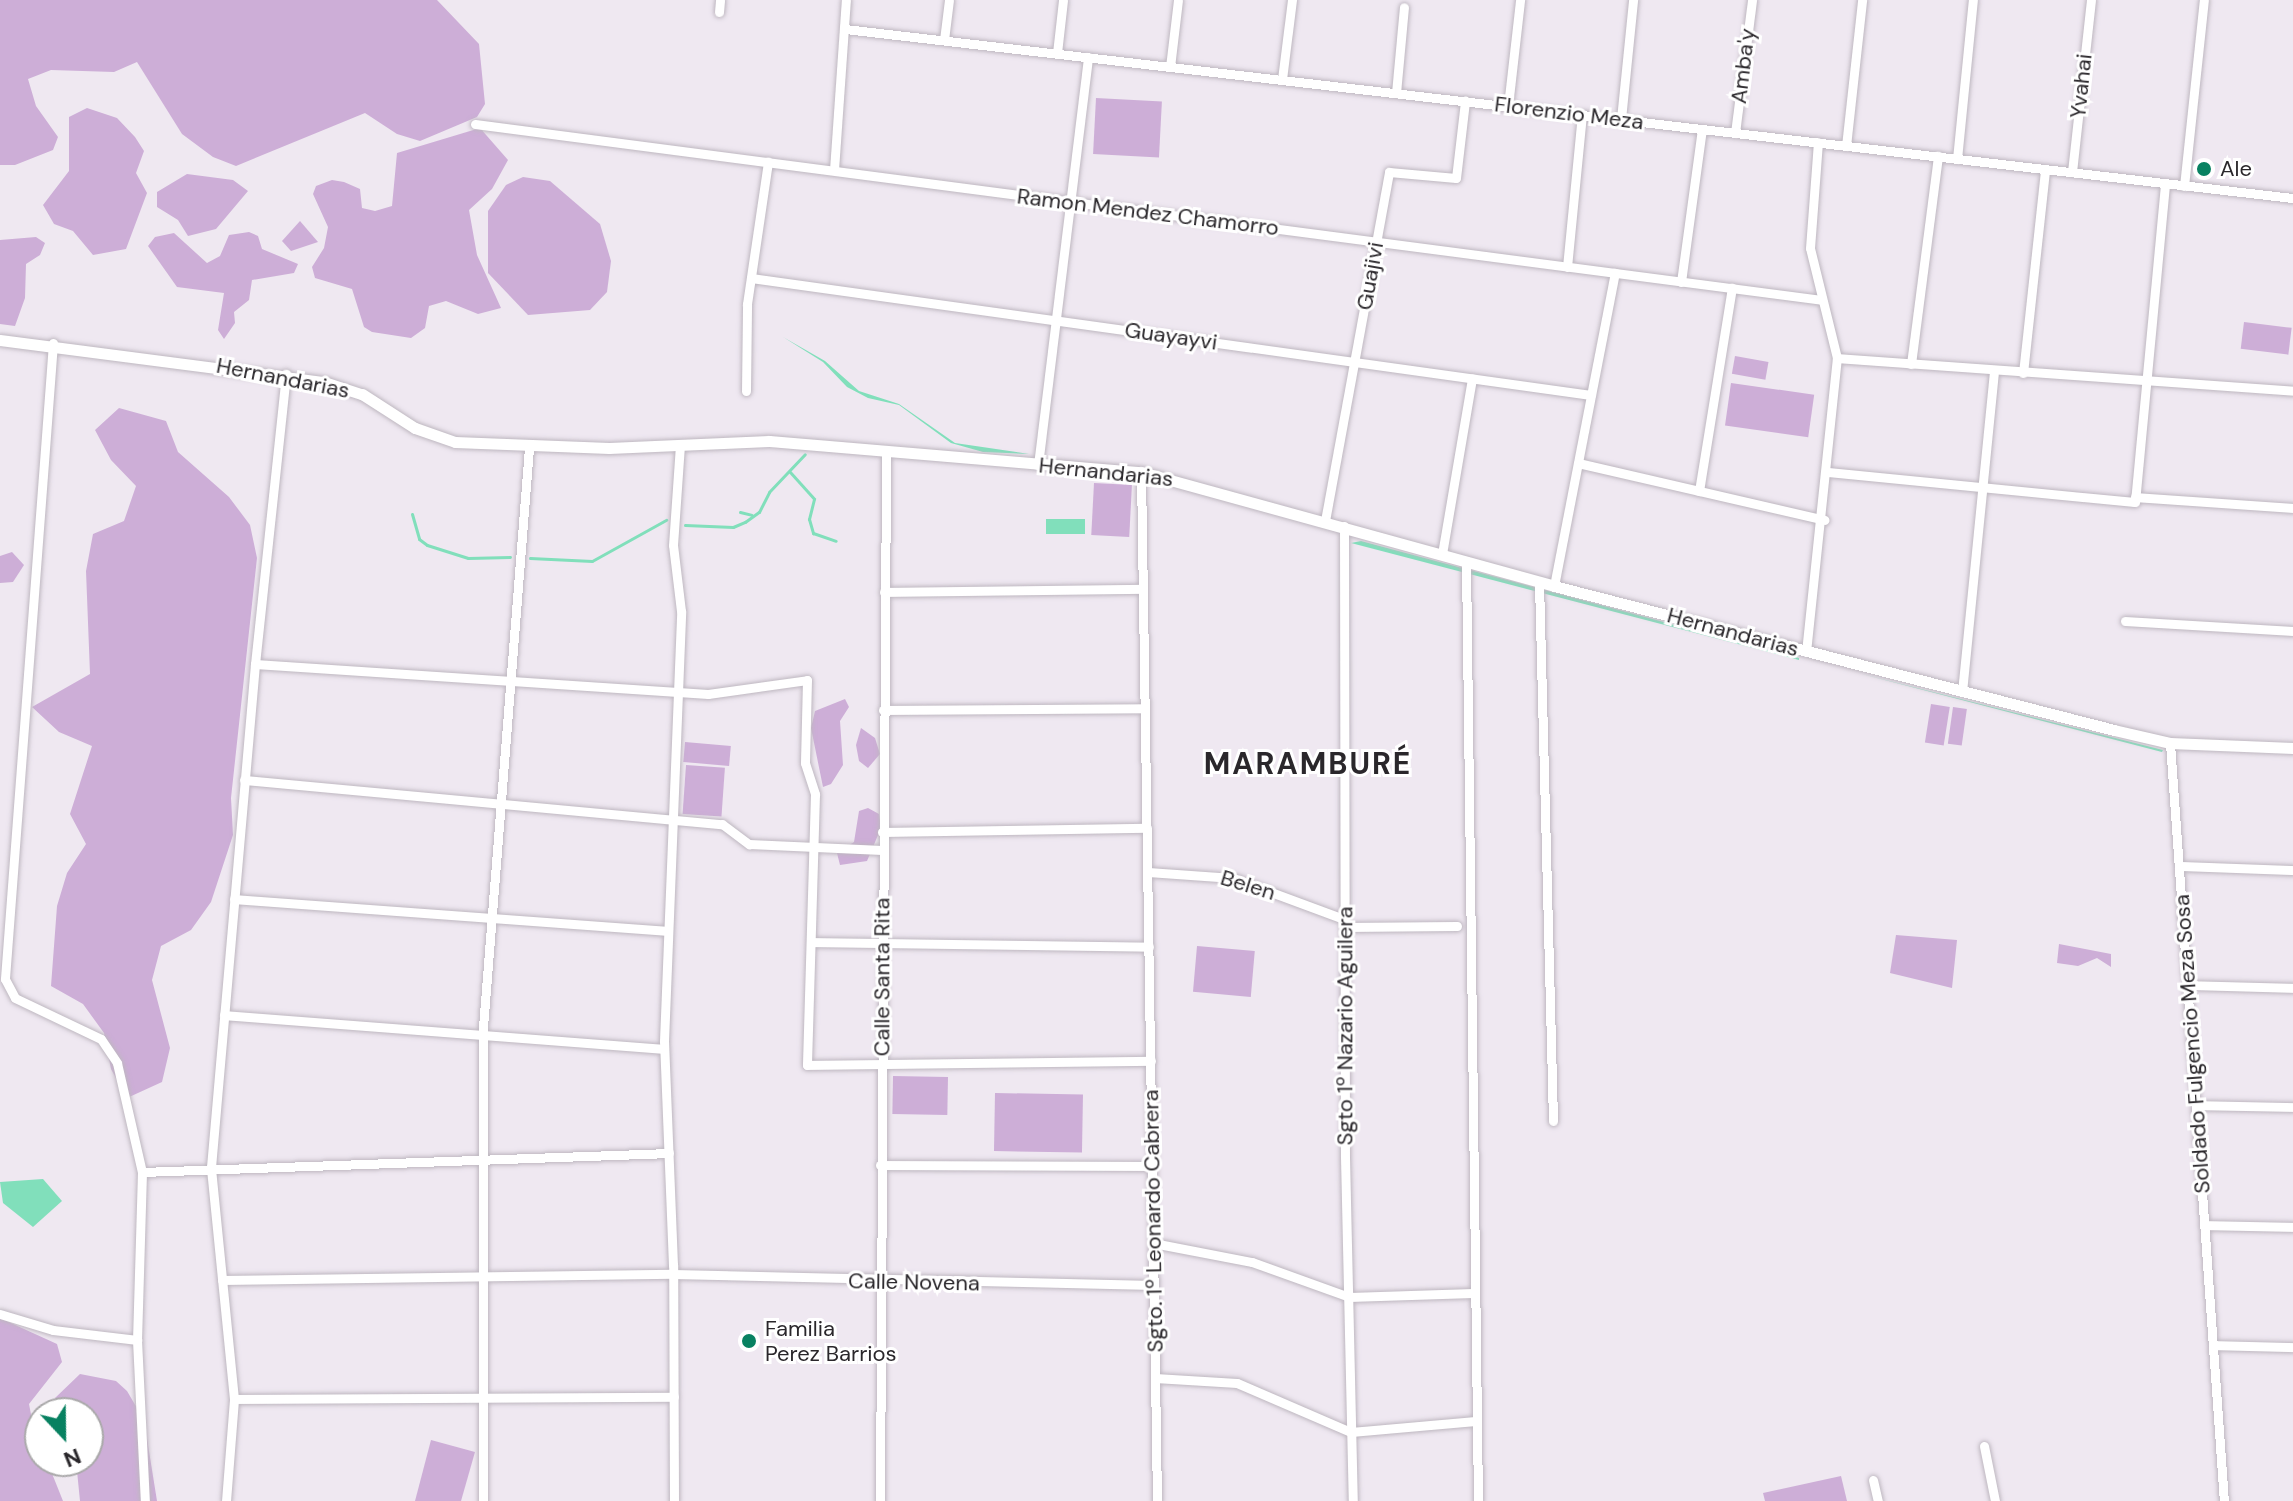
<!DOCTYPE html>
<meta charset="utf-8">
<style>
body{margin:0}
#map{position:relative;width:2293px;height:1501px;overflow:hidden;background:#efe8f1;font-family:"DM Sans",sans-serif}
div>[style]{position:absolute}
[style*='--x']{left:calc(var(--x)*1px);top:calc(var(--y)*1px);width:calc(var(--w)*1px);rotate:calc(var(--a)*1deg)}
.green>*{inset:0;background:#cdaed7;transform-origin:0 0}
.water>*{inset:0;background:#81dfbb;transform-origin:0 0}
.stream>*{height:3px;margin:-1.5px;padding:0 1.5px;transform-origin:1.5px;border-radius:1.5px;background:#81dfbb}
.roads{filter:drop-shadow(0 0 2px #beb7c0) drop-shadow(0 0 2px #beb7c0)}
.minor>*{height:9px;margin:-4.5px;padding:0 4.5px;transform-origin:4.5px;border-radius:4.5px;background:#fff}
.tertiary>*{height:11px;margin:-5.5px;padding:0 5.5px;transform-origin:5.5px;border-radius:5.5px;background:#fff}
.dots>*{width:22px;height:22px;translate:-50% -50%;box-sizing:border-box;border:4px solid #fff;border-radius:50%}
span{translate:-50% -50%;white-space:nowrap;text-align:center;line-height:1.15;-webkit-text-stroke:6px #fff;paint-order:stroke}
.street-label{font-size:22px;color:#2a272b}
.poi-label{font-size:22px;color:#2a272b}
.left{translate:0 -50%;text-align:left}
.district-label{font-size:30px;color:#2a272b;font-weight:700;letter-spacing:2px}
.north{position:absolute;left:24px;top:1397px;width:80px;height:80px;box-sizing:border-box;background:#fff;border:2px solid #aaa9aa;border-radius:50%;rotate:158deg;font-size:22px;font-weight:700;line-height:32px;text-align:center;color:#2a272b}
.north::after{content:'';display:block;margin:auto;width:28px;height:36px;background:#088161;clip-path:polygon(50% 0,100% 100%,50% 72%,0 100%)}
</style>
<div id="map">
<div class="green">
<div style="clip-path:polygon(0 0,437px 0,479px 44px,485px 104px,477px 117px,420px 141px,397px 134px,365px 113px,236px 166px,213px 157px,182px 134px,137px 62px,114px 72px,51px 70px,28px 79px,36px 106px,58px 137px,53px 150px,15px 165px,0 165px)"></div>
<div style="left:1096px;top:98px;width:66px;height:56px;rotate:3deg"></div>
<div style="clip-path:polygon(87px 108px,117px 118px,135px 137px,144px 151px,136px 173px,147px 193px,126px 249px,93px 255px,73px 231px,54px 224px,43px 205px,69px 171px,69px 117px)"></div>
<div style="clip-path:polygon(480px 128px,508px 160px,492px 189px,469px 210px,477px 255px,501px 308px,478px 314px,446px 301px,429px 306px,425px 328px,411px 338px,372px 332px,364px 327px,352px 289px,315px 278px,312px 267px,324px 248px,328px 227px,313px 194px,316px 186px,332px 180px,344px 182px,360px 189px,362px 208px,375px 211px,392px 206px,397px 153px)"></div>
<div style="clip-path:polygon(187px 174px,233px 180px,248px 191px,216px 229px,188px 236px,178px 220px,157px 207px,157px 192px)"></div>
<div style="clip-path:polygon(523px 177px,550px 181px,600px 224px,611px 261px,607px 292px,590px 310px,528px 315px,488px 273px,488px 211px,506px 185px)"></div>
<div style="clip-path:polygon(300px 221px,318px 242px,291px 251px,282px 241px)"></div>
<div style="clip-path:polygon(249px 232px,258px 236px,262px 249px,298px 264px,294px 273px,252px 280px,249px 300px,234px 312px,235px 323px,224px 339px,218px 330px,224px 293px,177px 287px,148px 246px,155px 237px,174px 233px,207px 263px,220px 256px,229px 235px)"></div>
<div style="clip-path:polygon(36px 237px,45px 243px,40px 255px,26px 264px,25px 298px,15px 326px,0 324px,0 240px)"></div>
<div style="left:2244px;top:322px;width:48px;height:27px;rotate:7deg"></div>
<div style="left:1735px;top:356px;width:34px;height:18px;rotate:10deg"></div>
<div style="left:1731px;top:383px;width:84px;height:43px;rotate:8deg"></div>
<div style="clip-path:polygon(119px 408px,166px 421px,178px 452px,229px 497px,250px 525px,257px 558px,231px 798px,233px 835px,211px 902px,191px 930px,161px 946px,152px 980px,170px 1048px,162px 1082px,127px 1098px,111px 1069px,104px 1033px,83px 1004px,51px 986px,57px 906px,67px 873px,86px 844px,70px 814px,92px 746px,59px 732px,32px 707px,90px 674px,86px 571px,93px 534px,124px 521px,136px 486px,111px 460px,95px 430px)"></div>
<div style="left:1094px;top:483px;width:38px;height:52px;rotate:3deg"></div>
<div style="clip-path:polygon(12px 552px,24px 565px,13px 582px,0 583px,0 556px)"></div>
<div style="clip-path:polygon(845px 699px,849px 707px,840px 721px,843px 765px,831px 784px,823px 787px,811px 728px,815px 711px)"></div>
<div style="left:1931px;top:704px;width:19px;height:39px;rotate:9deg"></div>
<div style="left:1953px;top:707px;width:14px;height:37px;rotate:8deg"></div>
<div style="clip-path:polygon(861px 728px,875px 738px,880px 754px,868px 768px,859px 761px,856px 745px)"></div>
<div style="left:685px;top:742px;width:46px;height:20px;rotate:5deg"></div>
<div style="left:686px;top:765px;width:39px;height:49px;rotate:4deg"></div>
<div style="clip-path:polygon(868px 808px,879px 814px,881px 828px,867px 861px,840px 865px,837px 853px,854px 842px,859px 811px)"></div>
<div style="clip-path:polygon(1896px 935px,1957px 940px,1952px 988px,1890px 973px)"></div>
<div style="clip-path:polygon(2059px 944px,2111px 954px,2111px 967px,2097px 958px,2078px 966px,2057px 963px)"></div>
<div style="left:1197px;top:946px;width:58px;height:46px;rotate:5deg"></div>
<div style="left:893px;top:1076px;width:55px;height:38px;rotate:1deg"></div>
<div style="left:995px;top:1093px;width:88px;height:58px;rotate:1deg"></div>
<div style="clip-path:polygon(0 1318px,57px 1344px,62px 1362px,29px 1404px,40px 1461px,47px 1461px,63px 1501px,0 1501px)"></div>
<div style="clip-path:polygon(80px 1374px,116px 1381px,127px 1391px,144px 1420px,157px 1501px,80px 1501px,76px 1461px,88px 1461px,88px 1413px,60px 1413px,55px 1398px)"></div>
<div style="clip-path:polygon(431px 1440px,475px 1452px,461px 1501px,415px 1501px)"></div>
<div style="clip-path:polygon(1841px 1476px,1847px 1501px,1765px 1501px,1763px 1493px)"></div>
</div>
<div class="water">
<div style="clip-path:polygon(783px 337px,825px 361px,859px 391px,899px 404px,955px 443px,1029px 454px,983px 452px,951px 443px,899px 405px,868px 398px,847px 387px,823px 362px)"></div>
<div style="left:1046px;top:519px;width:39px;height:15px"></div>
<div style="clip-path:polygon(1361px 541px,1799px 658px,1799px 660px,1351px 543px)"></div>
<div style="clip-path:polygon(1858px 673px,2163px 750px,2162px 752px)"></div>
<div style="clip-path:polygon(43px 1179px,62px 1201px,33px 1227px,3px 1203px,0 1182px)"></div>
</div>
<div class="stream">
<div style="--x:790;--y:472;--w:36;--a:48"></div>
<div style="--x:814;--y:499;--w:21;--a:104"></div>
<div style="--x:809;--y:519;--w:15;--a:74"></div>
<div style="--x:813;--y:533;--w:24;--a:19"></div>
<div style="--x:740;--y:512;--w:12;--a:14"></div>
<div style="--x:412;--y:514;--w:26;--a:74"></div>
<div style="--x:419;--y:539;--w:10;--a:37"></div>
<div style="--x:427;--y:545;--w:43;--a:17.6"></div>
<div style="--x:468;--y:558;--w:42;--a:-1.4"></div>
<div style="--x:685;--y:525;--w:48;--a:2.4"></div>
<div style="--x:733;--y:527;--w:13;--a:-23"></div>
<div style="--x:745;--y:522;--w:17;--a:-36"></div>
<div style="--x:759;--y:512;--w:22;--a:-63"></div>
<div style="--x:769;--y:492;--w:52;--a:-46.5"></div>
<div style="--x:530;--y:558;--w:62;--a:2.8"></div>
<div style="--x:592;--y:561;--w:85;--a:-29"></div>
</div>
<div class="roads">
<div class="minor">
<div style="--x:719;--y:12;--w:12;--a:-85"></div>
<div style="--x:845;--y:29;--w:1458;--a:6.66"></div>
<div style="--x:944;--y:40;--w:40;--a:-82.9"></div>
<div style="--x:1057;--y:53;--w:53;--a:-83.5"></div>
<div style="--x:1170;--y:67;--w:67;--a:-83.2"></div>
<div style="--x:1282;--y:79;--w:80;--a:-82.8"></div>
<div style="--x:1396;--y:93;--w:86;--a:-84.7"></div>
<div style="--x:1508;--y:106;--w:107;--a:-83.5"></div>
<div style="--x:1621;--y:119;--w:120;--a:-84.2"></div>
<div style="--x:475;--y:124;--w:1358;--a:7.44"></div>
<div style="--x:1735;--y:133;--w:134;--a:-82.7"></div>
<div style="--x:1846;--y:146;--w:147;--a:-83.7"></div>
<div style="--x:1957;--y:159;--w:160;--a:-84.3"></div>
<div style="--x:834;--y:170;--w:170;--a:-86"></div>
<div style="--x:2072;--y:172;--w:173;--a:-83.7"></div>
<div style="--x:2184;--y:186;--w:187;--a:-83.9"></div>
<div style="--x:1567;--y:267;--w:153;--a:-84.4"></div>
<div style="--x:751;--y:278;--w:848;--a:7.93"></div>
<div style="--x:1681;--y:282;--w:154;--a:-82.2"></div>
<div style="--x:53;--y:343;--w:638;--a:94.32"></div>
<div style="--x:5;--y:979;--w:21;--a:62"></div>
<div style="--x:15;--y:998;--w:95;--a:25.5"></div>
<div style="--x:101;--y:1039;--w:29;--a:56"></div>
<div style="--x:117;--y:1063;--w:112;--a:77.1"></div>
<div style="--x:142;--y:1172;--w:168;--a:91.7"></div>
<div style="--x:137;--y:1340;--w:161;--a:87.2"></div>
<div style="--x:1837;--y:358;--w:457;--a:4.1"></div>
<div style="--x:1911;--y:364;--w:210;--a:-82.6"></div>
<div style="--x:2023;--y:373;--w:205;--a:-83.8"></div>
<div style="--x:746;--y:391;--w:87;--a:-89.3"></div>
<div style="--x:747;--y:304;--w:144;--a:-81.6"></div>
<div style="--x:1578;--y:463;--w:253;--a:13"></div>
<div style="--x:1038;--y:465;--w:411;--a:-83"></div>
<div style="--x:1141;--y:472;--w:1029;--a:89.11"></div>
<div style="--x:1828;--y:472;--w:308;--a:5.6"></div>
<div style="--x:2135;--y:502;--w:320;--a:-84.6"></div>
<div style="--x:1699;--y:491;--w:206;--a:-80.8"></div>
<div style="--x:2135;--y:497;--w:158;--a:4"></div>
<div style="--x:1325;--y:521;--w:355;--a:-79.6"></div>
<div style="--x:1389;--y:172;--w:67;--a:5.1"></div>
<div style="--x:1456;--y:178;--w:78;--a:-83.3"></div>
<div style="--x:1344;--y:526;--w:631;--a:89.91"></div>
<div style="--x:1345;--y:1157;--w:344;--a:88.7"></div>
<div style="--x:1442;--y:554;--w:178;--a:-80.3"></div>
<div style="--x:1466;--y:561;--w:940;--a:89.27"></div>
<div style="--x:1539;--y:582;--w:539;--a:88.51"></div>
<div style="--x:1554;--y:586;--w:319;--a:-79"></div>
<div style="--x:884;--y:592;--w:259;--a:-0.7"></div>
<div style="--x:2125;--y:621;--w:168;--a:3.4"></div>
<div style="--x:1806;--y:652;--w:296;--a:-84"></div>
<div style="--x:1837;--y:358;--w:113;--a:-103.8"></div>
<div style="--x:1810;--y:248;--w:106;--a:-85.7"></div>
<div style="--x:255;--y:664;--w:454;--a:3.8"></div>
<div style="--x:708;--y:694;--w:100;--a:-8"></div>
<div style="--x:807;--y:680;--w:83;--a:91.4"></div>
<div style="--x:805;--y:763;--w:33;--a:72"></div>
<div style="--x:815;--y:794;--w:271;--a:91.7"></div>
<div style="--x:807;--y:1065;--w:344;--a:-0.7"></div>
<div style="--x:1962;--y:692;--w:323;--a:-84.3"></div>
<div style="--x:883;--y:710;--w:262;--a:-0.4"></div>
<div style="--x:2170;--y:743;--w:760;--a:85.93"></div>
<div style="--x:244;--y:780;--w:480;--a:5.3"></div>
<div style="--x:722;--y:824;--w:34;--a:37"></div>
<div style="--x:749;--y:844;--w:133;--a:2.6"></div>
<div style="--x:882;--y:832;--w:265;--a:-0.9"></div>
<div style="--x:2179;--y:866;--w:114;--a:2"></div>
<div style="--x:1148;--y:872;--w:85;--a:4"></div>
<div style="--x:1233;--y:878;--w:118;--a:20.3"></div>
<div style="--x:234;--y:899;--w:435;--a:4.2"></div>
<div style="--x:1344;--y:927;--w:113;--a:-0.5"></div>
<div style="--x:811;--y:942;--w:338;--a:0.8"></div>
<div style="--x:2187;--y:985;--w:106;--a:1.6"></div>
<div style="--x:224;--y:1015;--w:441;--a:4.4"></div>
<div style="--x:2196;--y:1105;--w:97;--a:1.2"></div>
<div style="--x:880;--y:1165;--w:272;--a:0.2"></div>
<div style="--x:142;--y:1172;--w:527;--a:-2.06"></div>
<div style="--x:2205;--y:1225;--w:88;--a:1.3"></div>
<div style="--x:1153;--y:1243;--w:101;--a:10.9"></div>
<div style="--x:1252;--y:1262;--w:103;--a:19.8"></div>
<div style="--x:1349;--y:1297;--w:124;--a:-1.8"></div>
<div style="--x:222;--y:1280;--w:451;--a:-0.8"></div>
<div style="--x:673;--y:1274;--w:481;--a:1.3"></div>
<div style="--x:0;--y:1314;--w:55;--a:16.8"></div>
<div style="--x:53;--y:1330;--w:85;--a:6.8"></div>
<div style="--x:2214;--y:1345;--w:79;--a:1.5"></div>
<div style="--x:1155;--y:1378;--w:82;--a:3.5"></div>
<div style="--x:1237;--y:1383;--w:124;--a:23.3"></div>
<div style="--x:1351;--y:1432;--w:125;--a:-5"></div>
<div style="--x:234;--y:1399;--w:440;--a:-0.3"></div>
<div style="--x:1984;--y:1446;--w:56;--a:78.7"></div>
<div style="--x:1873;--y:1480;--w:22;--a:77"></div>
<div style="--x:226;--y:1501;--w:102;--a:-85.5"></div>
<div style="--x:234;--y:1399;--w:233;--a:-95.7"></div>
<div style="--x:211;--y:1167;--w:505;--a:-85"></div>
<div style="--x:255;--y:664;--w:292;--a:-83.9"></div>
<div style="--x:483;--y:1501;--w:474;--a:-90"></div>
<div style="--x:483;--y:1027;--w:581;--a:-85.46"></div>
<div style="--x:674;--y:1501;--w:236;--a:-90.2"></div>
<div style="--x:673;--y:1265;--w:224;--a:-92.3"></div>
<div style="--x:664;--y:1041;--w:430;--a:-87.7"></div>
<div style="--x:681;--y:611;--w:66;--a:-96.9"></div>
<div style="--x:673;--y:545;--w:101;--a:-86"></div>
<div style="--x:880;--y:1501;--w:1049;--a:-89.67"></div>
</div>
<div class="tertiary">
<div style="--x:0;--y:340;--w:327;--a:7.4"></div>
<div style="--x:324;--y:382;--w:40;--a:18"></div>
<div style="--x:362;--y:394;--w:63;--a:32.7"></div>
<div style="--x:415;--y:428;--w:42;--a:19.3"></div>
<div style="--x:455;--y:442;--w:154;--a:2.2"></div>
<div style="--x:609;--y:448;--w:160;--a:-2.5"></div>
<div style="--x:769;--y:441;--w:373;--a:4.8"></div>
<div style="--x:1141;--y:472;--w:428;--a:15.4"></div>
<div style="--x:1554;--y:586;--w:578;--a:14.42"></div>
<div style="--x:2114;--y:730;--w:57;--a:13.1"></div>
<div style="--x:2170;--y:743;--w:123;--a:2.3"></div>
</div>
</div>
<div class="dots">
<div style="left:2204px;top:169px;background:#088161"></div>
<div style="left:749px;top:1341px;background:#088161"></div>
</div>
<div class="street-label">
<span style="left:1743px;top:66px;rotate:-83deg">Amba'y</span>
<span style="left:2081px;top:86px;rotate:-84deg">Yvahai</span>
<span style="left:1569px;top:113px;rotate:7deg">Florenzio Meza</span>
<span style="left:1148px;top:212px;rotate:7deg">Ramon Mendez Chamorro</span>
<span style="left:1370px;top:276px;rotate:-80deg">Guajivi</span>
<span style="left:1171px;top:336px;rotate:8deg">Guayayvi</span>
<span style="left:283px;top:378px;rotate:11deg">Hernandarias</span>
<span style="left:1106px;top:472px;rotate:6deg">Hernandarias</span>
<span style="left:1733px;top:632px;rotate:15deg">Hernandarias</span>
<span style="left:1248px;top:885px;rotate:17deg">Belen</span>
<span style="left:882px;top:977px;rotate:-90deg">Calle Santa Rita</span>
<span style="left:1345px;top:1026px;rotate:-90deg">Sgto 1º Nazario Aguilera</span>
<span style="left:2192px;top:1044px;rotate:-94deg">Soldado Fulgencio Meza Sosa</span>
<span style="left:1153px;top:1221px;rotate:-91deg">Sgto. 1º Leonardo Cabrera</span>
<span style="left:914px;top:1282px;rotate:1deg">Calle Novena</span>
</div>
<div class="poi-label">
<span class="left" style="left:2220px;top:169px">Ale</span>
<span class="left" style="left:765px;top:1341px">Familia<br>Perez Barrios</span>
</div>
<div class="district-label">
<span style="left:1308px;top:764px">MARAMBURÉ</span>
</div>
<div class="north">N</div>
</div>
